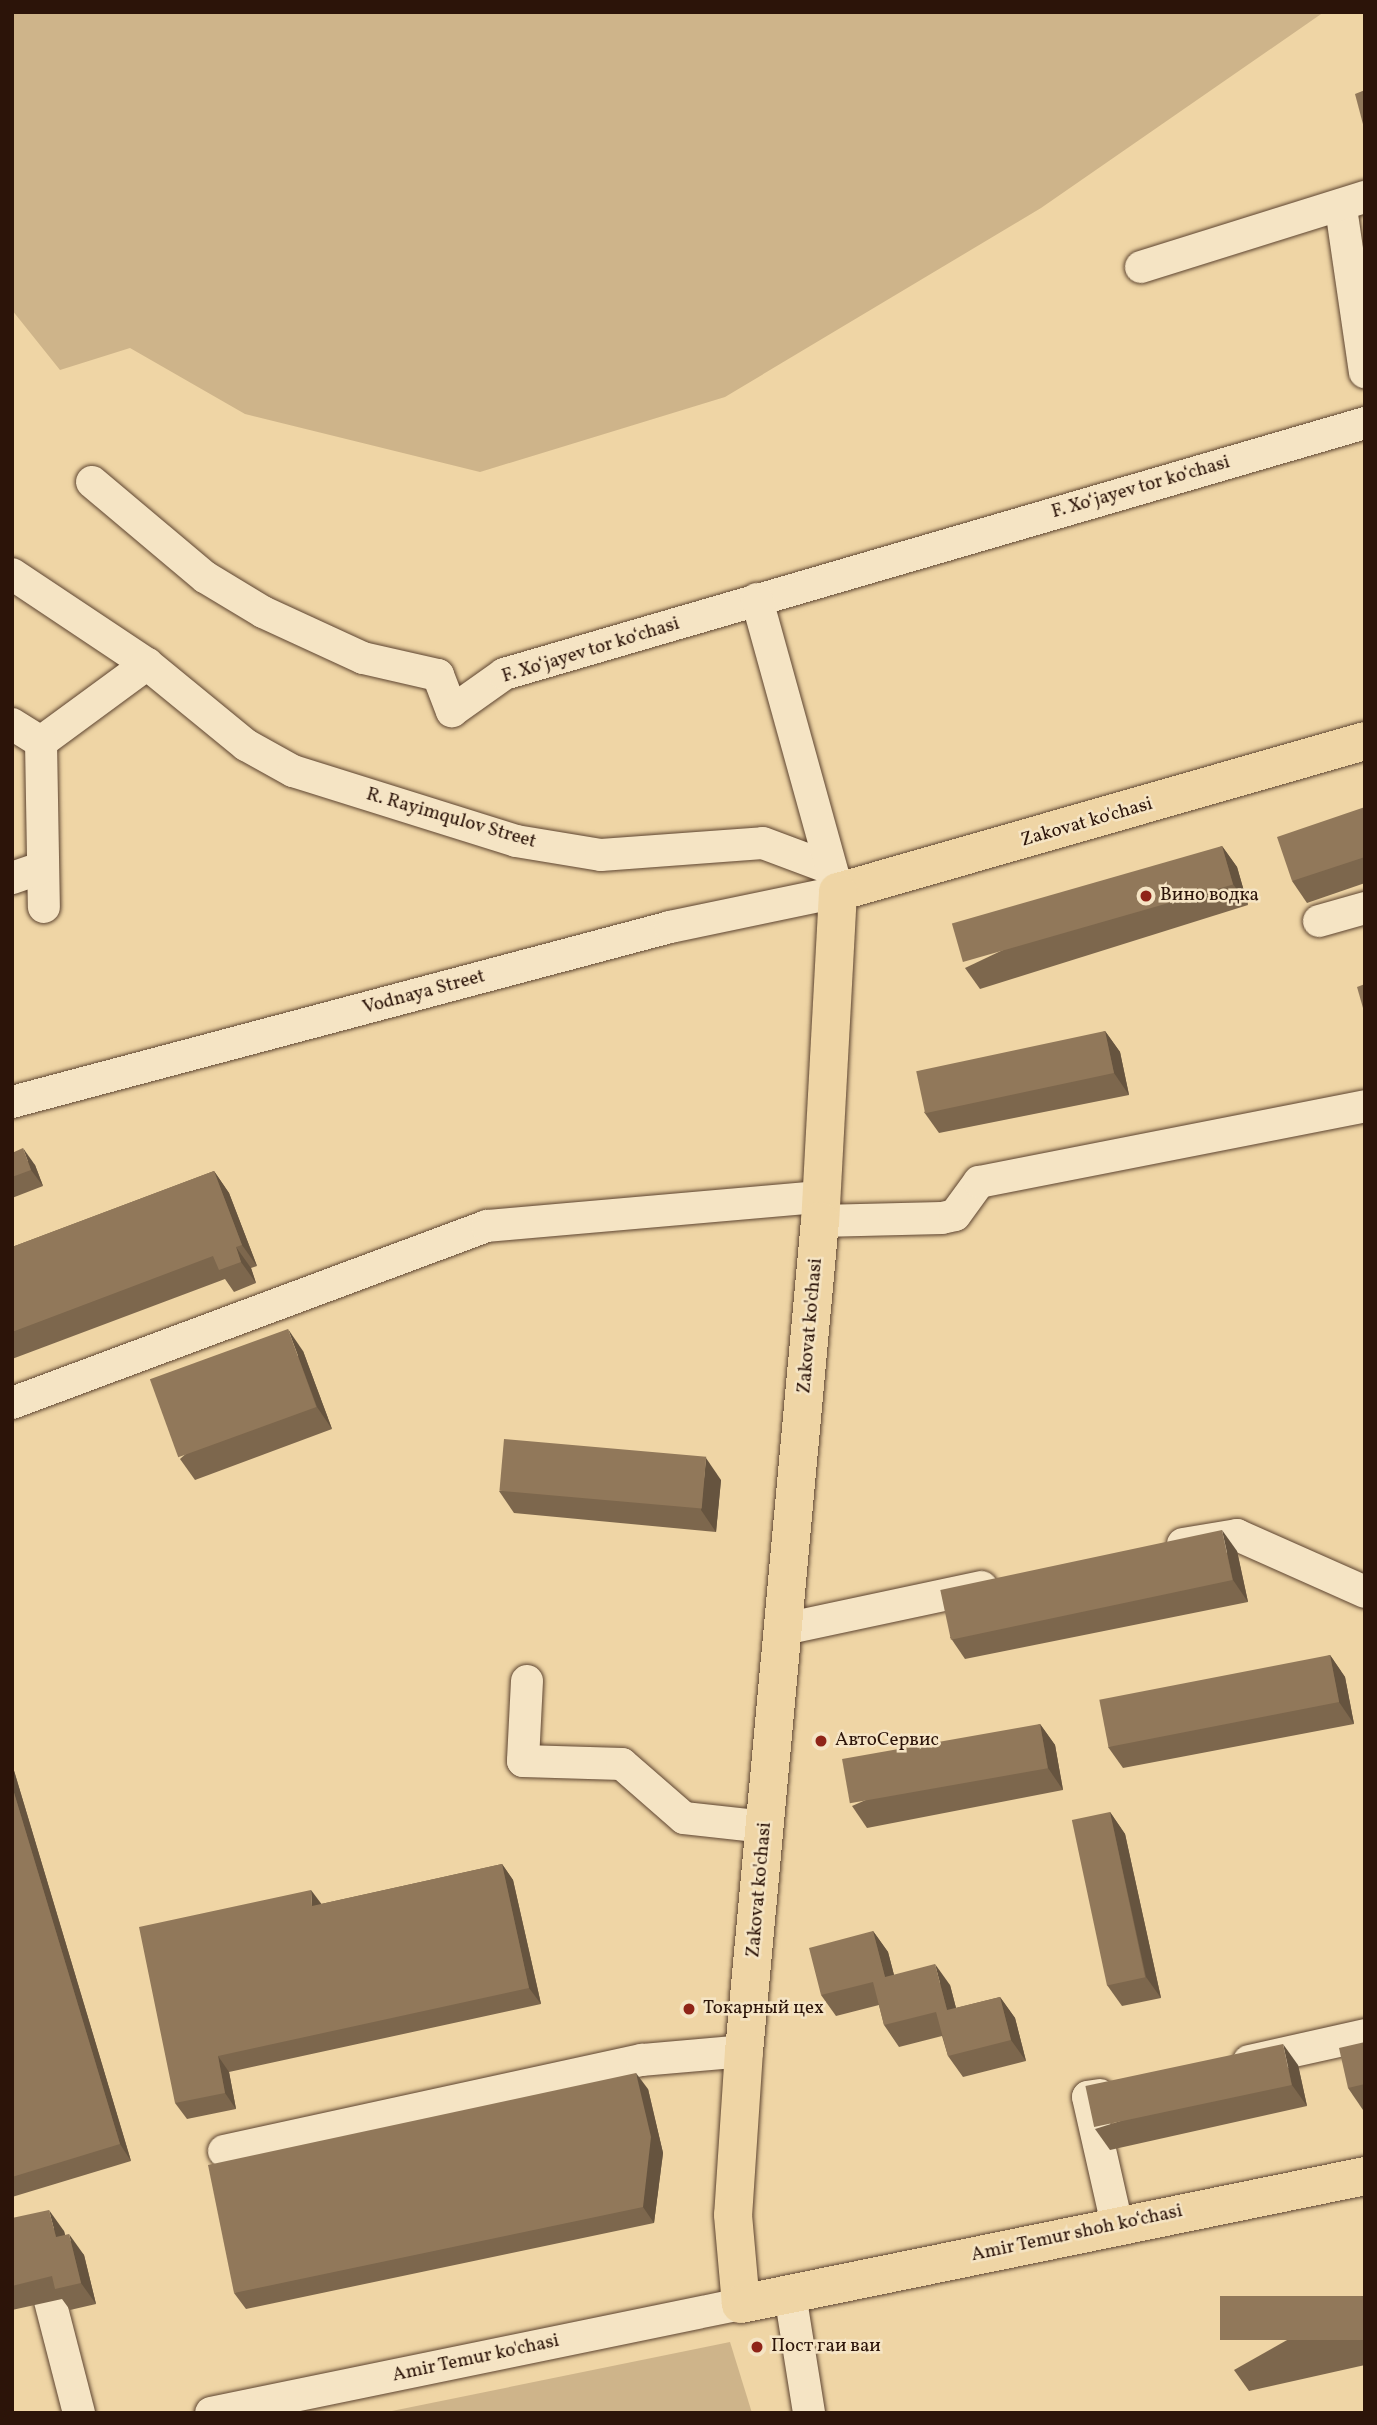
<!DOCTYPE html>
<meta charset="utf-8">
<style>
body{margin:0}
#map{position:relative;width:1377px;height:2425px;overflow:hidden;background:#efd5a5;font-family:Vollkorn,serif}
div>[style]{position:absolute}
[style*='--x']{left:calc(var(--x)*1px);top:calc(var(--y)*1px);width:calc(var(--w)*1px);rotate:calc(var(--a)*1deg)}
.green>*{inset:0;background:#ceb48a}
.roads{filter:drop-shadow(0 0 2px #5d4430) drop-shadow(0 0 2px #5d4430)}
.minor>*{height:32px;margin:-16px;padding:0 16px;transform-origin:16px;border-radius:16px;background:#f5e4c4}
.major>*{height:38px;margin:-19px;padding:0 19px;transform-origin:19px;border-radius:19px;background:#efd5a5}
.wall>*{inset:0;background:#7d674d}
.shaded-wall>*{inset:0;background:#66543f}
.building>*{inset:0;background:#91785a;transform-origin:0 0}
.dots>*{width:19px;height:19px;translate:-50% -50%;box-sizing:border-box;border:4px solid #f5e4c4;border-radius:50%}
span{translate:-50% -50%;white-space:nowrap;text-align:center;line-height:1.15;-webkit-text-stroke:5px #f5e4c4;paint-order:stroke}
.street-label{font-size:19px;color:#2c1409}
.poi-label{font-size:19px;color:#2c1409}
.left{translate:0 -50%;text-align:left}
.frame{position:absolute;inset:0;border:14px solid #2c1409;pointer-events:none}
</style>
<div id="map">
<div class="green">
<div style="clip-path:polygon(12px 12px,1324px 12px,1041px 208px,725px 397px,480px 472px,245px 414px,130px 348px,60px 370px,12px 310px)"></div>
<div style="clip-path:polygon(730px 2342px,752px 2413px,382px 2413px)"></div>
</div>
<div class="roads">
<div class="minor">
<div style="--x:1341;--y:208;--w:166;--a:81.7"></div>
<div style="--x:1141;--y:267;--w:235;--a:-17.4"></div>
<div style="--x:92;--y:482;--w:148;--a:40.1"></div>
<div style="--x:205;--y:577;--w:68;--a:31.1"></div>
<div style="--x:263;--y:612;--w:110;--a:24.7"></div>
<div style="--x:363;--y:658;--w:77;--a:12.8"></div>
<div style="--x:438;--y:675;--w:39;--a:69"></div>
<div style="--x:452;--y:711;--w:64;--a:-35.4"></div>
<div style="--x:504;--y:674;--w:897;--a:-16.25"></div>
<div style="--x:12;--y:574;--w:162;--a:33.7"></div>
<div style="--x:147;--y:664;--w:128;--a:39.3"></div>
<div style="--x:246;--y:745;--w:54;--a:29"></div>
<div style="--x:293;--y:771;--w:234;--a:17.4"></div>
<div style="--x:516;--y:841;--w:86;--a:9.4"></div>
<div style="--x:601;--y:855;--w:162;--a:-4.2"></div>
<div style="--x:763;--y:843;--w:72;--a:20.5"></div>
<div style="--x:12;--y:724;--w:34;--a:32"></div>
<div style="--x:41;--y:742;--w:132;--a:-36.3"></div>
<div style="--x:41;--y:742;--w:165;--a:89"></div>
<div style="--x:12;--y:878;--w:31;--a:-19"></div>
<div style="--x:1319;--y:921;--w:48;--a:-15.8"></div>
<div style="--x:12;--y:1102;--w:681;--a:-14.89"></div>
<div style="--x:670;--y:927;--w:172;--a:-11.8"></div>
<div style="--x:838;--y:892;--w:304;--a:-105.5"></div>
<div style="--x:820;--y:1221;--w:122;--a:-1.4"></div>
<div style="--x:942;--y:1218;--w:13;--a:-13"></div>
<div style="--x:955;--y:1215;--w:41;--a:-54"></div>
<div style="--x:979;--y:1182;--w:393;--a:-11.1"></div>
<div style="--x:12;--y:1403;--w:507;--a:-20.44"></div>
<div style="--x:487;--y:1226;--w:335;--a:-5"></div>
<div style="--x:1183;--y:1544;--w:55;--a:-9.5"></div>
<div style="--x:1237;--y:1535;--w:140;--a:24"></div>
<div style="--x:784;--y:1629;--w:202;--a:-12"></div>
<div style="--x:527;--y:1681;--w:80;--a:92.9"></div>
<div style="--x:523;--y:1761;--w:99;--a:1.7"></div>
<div style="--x:622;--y:1764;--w:82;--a:41.1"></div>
<div style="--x:684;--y:1818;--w:82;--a:6.3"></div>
<div style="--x:1249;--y:2061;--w:119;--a:-12.6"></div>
<div style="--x:1100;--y:2095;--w:12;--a:171"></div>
<div style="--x:1088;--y:2097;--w:131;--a:77.2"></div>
<div style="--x:224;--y:2151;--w:428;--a:-12.3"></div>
<div style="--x:642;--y:2060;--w:102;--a:-5"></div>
<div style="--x:790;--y:2294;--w:121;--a:80.9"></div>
<div style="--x:50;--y:2301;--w:116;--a:75.5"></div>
<div style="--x:211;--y:2413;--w:541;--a:-11.62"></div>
</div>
<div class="major">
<div style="--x:1365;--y:741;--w:548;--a:164.01"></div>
<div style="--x:838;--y:892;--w:329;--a:93.1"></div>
<div style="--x:820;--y:1221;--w:833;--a:95.23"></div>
<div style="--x:744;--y:2051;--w:164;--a:93.8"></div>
<div style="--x:733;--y:2215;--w:89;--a:84.9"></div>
<div style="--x:741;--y:2304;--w:637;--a:-11.59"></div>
</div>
</div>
<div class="wall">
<div style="clip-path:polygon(1365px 807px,1365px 883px,1307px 903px,1292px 881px)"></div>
<div style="clip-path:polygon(1222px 846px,1237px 867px,1248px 905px,980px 989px,965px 968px)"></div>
<div style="clip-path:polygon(1105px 1031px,1120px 1052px,1129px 1095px,939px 1133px,924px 1112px)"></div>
<div style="clip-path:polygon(12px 1153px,35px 1165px,43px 1186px,12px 1198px)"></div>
<div style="clip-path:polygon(214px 1171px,229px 1193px,257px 1266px,251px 1268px,256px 1283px,234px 1292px,225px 1279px,12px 1359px,12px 1247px)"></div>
<div style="clip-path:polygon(303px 1351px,332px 1429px,195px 1480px,180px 1459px)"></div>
<div style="clip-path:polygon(721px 1480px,716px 1532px,514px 1513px,499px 1491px)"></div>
<div style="clip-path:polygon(1237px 1551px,1248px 1602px,965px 1659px,950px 1637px)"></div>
<div style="clip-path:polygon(1330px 1655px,1345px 1677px,1354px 1724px,1123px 1768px,1108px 1747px)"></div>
<div style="clip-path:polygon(1040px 1724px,1055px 1745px,1063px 1790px,867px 1828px,852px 1806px)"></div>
<div style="clip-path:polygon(12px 1764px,131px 2161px,12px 2197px)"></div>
<div style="clip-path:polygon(1110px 1812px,1125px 1834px,1161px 1998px,1122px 2006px,1107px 1985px)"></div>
<div style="clip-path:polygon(502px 1864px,513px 1880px,541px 2004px,229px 2072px,236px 2109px,187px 2119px,175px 2103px,321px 1904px)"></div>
<div style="clip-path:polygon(873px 1931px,888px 1952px,894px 1975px,950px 1985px,956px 2008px,1000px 1997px,1015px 2018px,1026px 2061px,963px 2077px,948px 2056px,942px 2036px,899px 2047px,884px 2025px,879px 2005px,836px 2016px,821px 1995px)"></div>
<div style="clip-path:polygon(1365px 2042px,1365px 2109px,1363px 2110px,1348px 2088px)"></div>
<div style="clip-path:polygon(1298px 2065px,1307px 2106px,1110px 2150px,1095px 2129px)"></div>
<div style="clip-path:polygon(648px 2089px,663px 2153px,654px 2223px,246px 2309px,234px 2293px)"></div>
<div style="clip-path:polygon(12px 2218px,64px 2231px,65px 2235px,84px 2255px,96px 2304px,70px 2310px,62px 2299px,12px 2310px)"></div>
<div style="clip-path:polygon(1365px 2296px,1365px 2365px,1249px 2391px,1234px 2370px)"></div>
</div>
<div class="shaded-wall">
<div style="clip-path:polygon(1222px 846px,1237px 867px,1248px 905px,1233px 884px)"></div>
<div style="clip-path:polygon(1105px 1031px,1120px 1052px,1129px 1095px,1114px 1073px)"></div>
<div style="clip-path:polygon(23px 1148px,35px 1165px,43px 1186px,31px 1170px)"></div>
<div style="clip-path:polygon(214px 1171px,229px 1193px,257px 1266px,242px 1245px)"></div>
<div style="clip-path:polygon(236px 1247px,251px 1268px,256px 1283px,241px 1262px)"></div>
<div style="clip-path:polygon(288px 1329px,303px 1351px,332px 1429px,317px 1407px)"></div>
<div style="clip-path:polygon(706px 1458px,721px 1480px,716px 1532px,701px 1510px)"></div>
<div style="clip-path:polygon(1222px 1530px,1237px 1551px,1248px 1602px,1233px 1580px)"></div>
<div style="clip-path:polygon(1330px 1655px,1345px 1677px,1354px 1724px,1339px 1702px)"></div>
<div style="clip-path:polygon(1040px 1724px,1055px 1745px,1063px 1790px,1048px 1768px)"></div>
<div style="clip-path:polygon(12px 1764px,131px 2161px,120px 2144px,12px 1786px)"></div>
<div style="clip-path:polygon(1110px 1812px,1125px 1834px,1161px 1998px,1146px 1977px)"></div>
<div style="clip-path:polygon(502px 1864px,513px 1880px,541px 2004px,529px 1988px)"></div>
<div style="clip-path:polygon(311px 1890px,323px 1906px,312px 1906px)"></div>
<div style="clip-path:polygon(873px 1931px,888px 1952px,900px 1998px,885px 1977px)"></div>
<div style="clip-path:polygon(935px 1964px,950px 1985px,962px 2031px,947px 2010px)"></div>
<div style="clip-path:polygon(1000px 1997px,1015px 2018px,1026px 2061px,1011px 2040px)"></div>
<div style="clip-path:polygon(1283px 2044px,1298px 2065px,1307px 2106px,1292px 2085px)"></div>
<div style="clip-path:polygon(218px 2056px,229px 2072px,236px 2109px,225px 2093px)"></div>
<div style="clip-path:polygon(636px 2073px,648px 2089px,663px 2153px,654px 2223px,643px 2207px)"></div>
<div style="clip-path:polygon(49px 2210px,64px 2231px,71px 2259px,56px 2237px)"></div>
<div style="clip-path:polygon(69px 2234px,84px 2255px,96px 2304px,81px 2283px)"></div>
</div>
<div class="building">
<div style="clip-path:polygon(1365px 90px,1365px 128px,1364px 128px,1355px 94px)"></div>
<div style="clip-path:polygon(1365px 807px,1365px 857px,1292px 881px,1277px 837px)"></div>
<div style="left:1222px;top:846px;width:40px;height:281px;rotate:74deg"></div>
<div style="clip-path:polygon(1365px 984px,1365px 1015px,1357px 987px)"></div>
<div style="left:1105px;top:1031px;width:43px;height:193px;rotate:78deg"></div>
<div style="clip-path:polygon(23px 1148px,31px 1170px,12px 1177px,12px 1153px)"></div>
<div style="clip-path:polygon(214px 1171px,242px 1245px,236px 1247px,241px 1262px,219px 1270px,213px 1256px,12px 1332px,12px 1247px)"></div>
<div style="left:288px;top:1329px;width:83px;height:147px;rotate:70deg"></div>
<div style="left:504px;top:1439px;width:203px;height:52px;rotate:5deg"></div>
<div style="left:1222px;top:1530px;width:51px;height:288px;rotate:78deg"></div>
<div style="left:1330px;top:1655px;width:48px;height:235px;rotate:79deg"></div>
<div style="left:1040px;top:1724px;width:45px;height:201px;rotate:80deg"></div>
<div style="clip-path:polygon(12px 1786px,120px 2144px,12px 2177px)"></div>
<div style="left:1110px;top:1812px;width:169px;height:39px;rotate:78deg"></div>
<div style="clip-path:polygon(502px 1864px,529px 1988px,218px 2056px,225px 2093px,175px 2103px,139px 1927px,311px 1890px,312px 1906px)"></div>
<div style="clip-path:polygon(873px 1931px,885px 1977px,935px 1964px,947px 2010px,1000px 1997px,1011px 2040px,948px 2056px,936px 2012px,884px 2025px,873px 1982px,821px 1995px,809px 1948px)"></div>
<div style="clip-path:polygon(1365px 2042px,1365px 2084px,1348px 2088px,1339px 2048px)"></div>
<div style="left:1283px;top:2044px;width:42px;height:202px;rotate:78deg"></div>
<div style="clip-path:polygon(636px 2073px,651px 2137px,643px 2207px,234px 2293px,208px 2165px)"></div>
<div style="clip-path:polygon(49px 2210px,56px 2237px,69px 2234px,81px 2283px,55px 2289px,52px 2276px,12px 2286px,12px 2218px)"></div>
<div style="left:1365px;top:2296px;width:44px;height:145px;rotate:90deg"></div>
</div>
<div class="dots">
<div style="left:1146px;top:896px;background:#8f2418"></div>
<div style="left:821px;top:1741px;background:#8f2418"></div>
<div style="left:689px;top:2009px;background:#8f2418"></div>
<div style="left:757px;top:2347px;background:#8f2418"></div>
</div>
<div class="street-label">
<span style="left:1141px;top:488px;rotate:-16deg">F. Xo‘jayev tor ko‘chasi</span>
<span style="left:591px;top:651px;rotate:-17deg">F. Xo‘jayev tor ko‘chasi</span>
<span style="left:451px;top:819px;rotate:16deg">R. Rayimqulov Street</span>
<span style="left:1087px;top:823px;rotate:-16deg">Zakovat ko'chasi</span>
<span style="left:424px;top:993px;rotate:-15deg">Vodnaya Street</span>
<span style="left:811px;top:1326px;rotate:-85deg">Zakovat ko'chasi</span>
<span style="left:760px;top:1890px;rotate:-85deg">Zakovat ko'chasi</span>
<span style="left:1077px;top:2234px;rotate:-12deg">Amir Temur shoh ko‘chasi</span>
<span style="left:476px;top:2359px;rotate:-12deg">Amir Temur ko'chasi</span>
</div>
<div class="poi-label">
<span class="left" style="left:1160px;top:896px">Вино водка</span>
<span class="left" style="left:835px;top:1741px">АвтоСервис</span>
<span class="left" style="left:703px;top:2009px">Токарный цех</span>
<span class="left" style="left:771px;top:2347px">Пост гаи ваи</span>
</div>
<div class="frame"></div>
</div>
